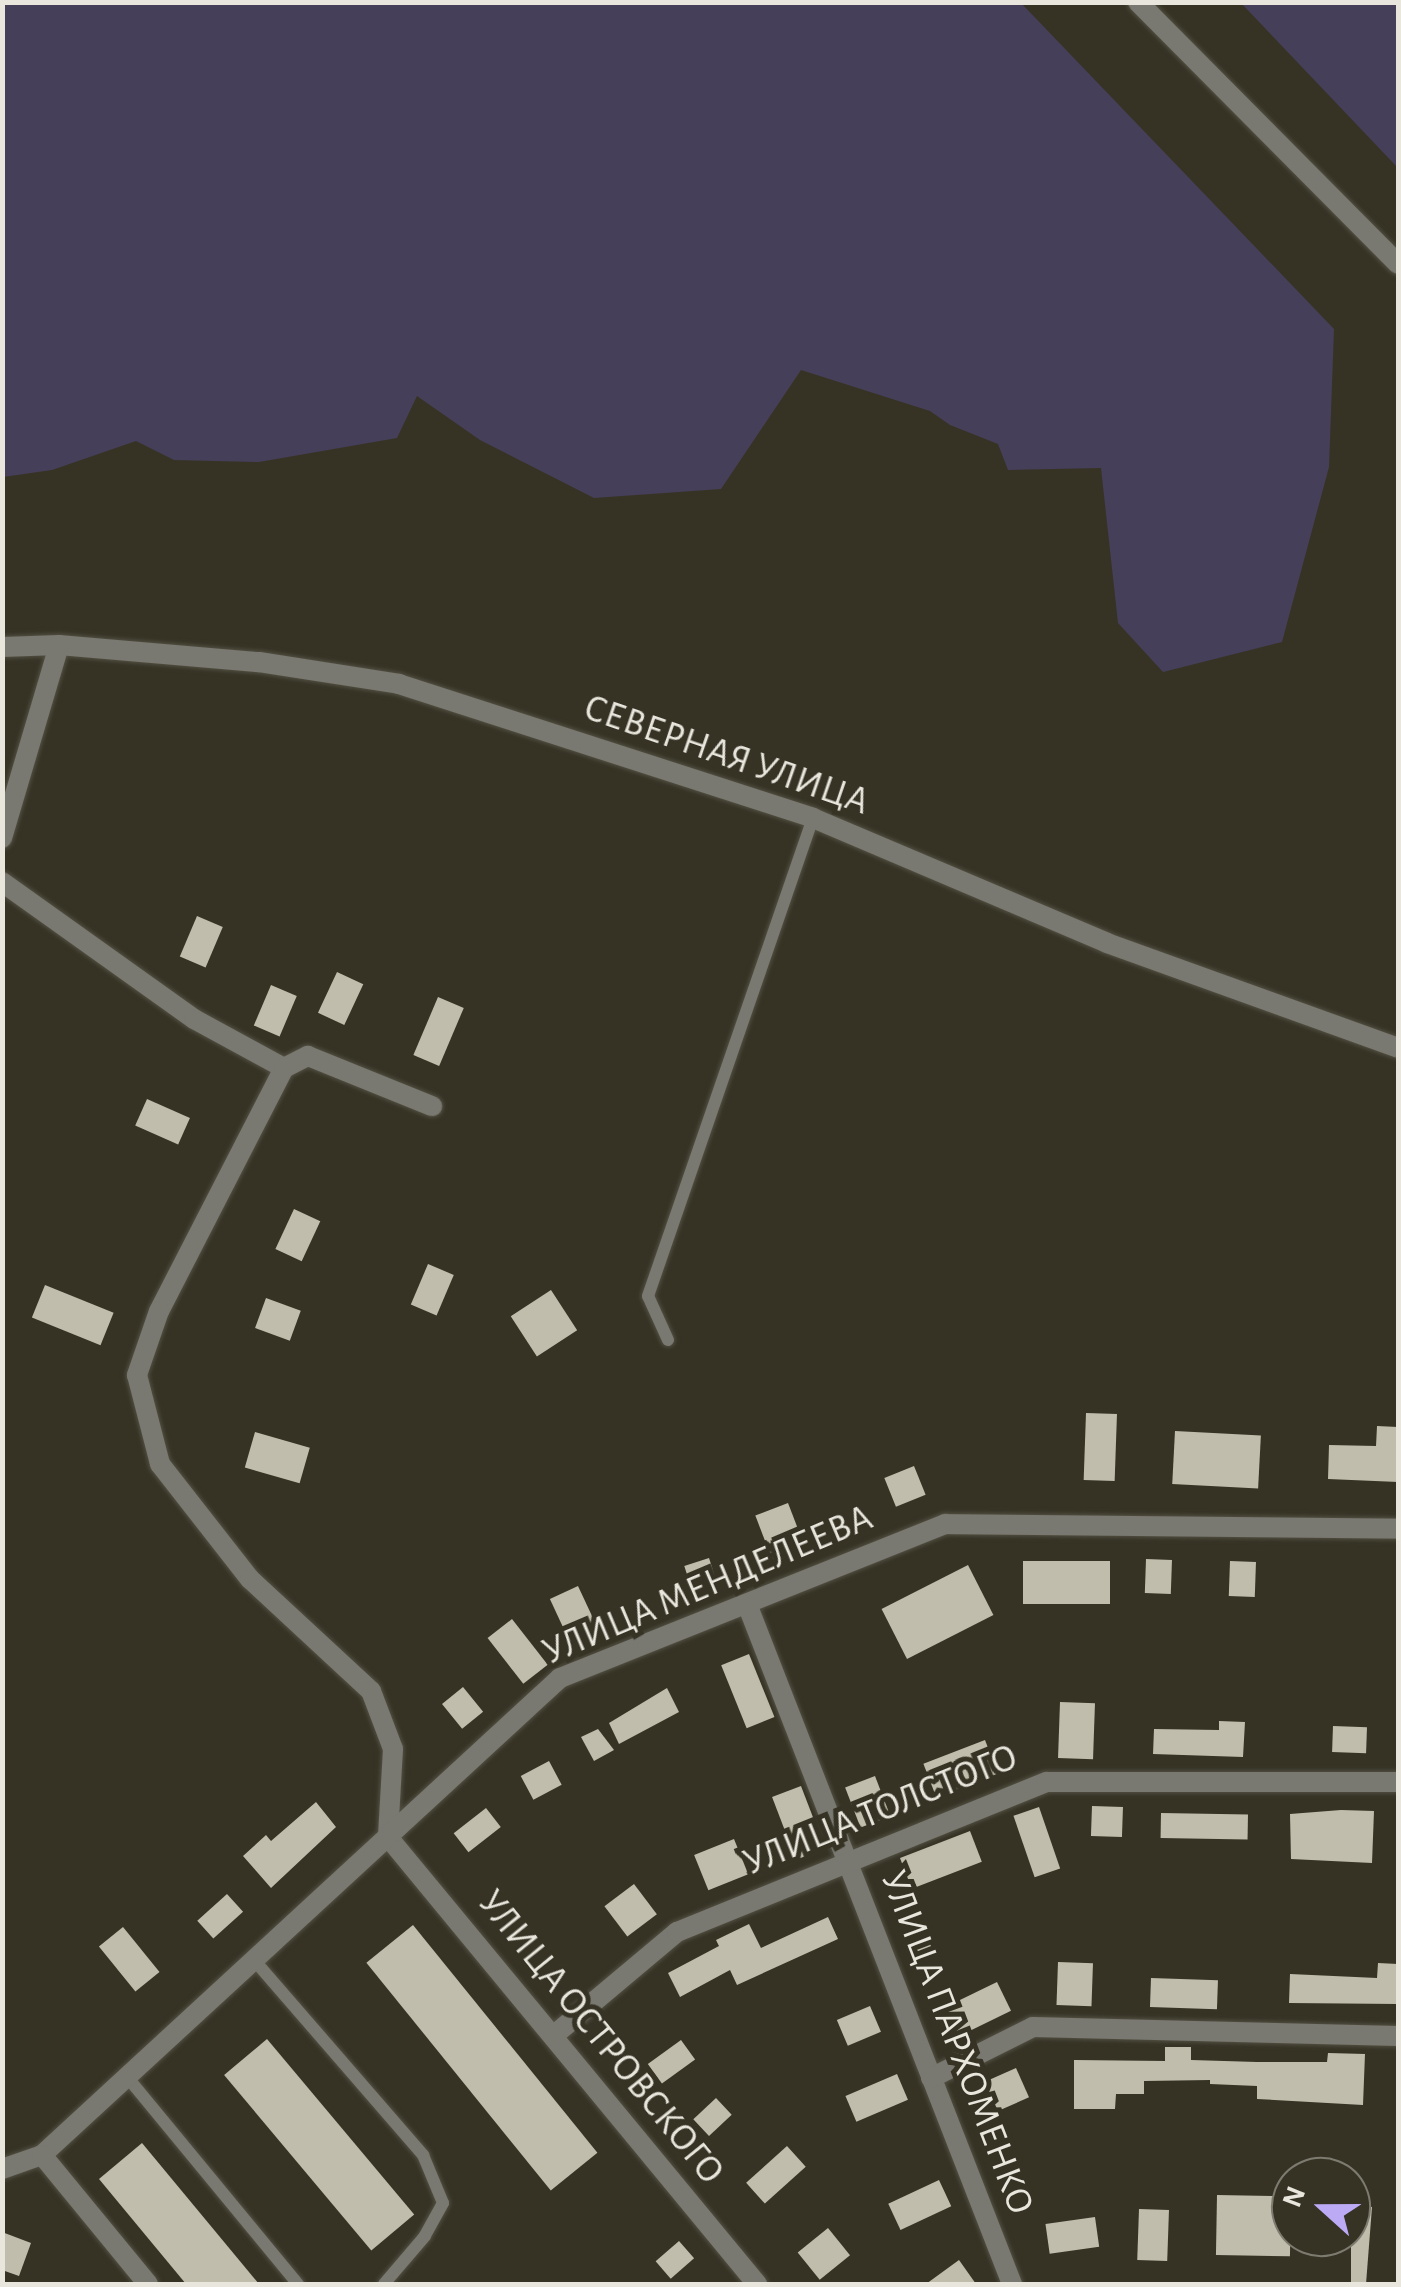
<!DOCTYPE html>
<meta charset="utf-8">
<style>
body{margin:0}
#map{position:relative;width:1401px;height:2287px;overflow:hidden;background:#363325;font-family:"Alegreya Sans",sans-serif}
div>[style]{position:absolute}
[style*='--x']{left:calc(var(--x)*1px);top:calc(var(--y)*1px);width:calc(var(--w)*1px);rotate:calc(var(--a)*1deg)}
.green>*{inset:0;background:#453f59}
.building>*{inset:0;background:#c1bdac;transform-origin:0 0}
.roads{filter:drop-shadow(0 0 2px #525042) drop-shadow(0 0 2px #525042)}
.service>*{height:12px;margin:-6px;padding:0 6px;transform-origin:6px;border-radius:6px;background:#797871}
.minor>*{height:20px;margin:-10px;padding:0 10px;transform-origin:10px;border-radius:10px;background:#797871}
span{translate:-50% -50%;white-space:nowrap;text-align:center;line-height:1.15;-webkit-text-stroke:10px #363325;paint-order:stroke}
.street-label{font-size:38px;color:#e8e6dd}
.frame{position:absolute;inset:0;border:5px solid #e8e6dd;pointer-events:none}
.north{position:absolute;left:1271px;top:2157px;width:100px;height:100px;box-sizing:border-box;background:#363325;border:2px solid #7d7b6f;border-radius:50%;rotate:291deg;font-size:28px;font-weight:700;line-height:40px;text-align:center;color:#e8e6dd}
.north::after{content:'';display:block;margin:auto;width:35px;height:45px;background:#bcaaf5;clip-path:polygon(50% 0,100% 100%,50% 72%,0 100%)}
</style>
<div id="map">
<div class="green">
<div style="clip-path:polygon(2px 3px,1021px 3px,1334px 329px,1329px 467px,1282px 642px,1163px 672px,1118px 623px,1101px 468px,1008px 470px,998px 444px,950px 425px,930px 411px,801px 370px,721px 489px,594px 498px,480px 440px,417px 396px,397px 438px,259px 462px,174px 460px,136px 441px,52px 470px,3px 477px)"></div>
<div style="clip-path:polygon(1241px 3px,1398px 3px,1398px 168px)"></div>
</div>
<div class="building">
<div style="left:197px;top:916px;width:28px;height:44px;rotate:23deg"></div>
<div style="left:337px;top:972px;width:29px;height:45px;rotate:25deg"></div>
<div style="left:271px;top:985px;width:28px;height:44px;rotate:23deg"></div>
<div style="left:438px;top:997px;width:28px;height:63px;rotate:23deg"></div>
<div style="left:147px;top:1099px;width:47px;height:29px;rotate:24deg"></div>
<div style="left:294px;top:1209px;width:29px;height:44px;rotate:25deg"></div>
<div style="left:428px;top:1264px;width:28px;height:44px;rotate:23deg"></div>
<div style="left:45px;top:1285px;width:74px;height:35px;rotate:22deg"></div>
<div style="left:551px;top:1290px;width:48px;height:48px;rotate:57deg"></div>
<div style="left:266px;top:1298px;width:37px;height:32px;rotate:20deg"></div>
<div style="left:1086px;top:1413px;width:31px;height:67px;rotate:2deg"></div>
<div style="clip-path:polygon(1377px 1426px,1398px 1427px,1398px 1482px,1328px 1479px,1329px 1445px,1376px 1446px)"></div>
<div style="left:1175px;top:1431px;width:86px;height:53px;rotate:3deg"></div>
<div style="left:255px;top:1432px;width:57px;height:37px;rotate:16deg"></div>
<div style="left:914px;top:1466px;width:31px;height:32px;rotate:68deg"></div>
<div style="left:788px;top:1503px;width:55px;height:35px;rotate:69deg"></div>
<div style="left:709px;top:1558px;width:32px;height:26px;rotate:72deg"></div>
<div style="left:1146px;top:1559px;width:26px;height:34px;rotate:2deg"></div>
<div style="left:1023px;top:1561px;width:87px;height:43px"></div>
<div style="left:1230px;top:1561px;width:26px;height:35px;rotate:2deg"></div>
<div style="left:968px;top:1565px;width:56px;height:97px;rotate:63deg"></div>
<div style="left:578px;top:1586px;width:50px;height:31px;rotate:65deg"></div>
<div style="left:512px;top:1619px;width:58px;height:31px;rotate:52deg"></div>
<div style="left:749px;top:1654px;width:68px;height:30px;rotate:68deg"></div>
<div style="left:463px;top:1687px;width:32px;height:27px;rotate:51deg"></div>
<div style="clip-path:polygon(667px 1688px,679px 1712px,619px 1744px,609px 1723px)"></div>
<div style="left:1060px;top:1702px;width:35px;height:56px;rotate:2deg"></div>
<div style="clip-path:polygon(1219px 1721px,1245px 1722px,1243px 1757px,1153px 1754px,1154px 1729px,1219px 1730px)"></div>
<div style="left:1333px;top:1726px;width:34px;height:26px;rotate:2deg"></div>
<div style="clip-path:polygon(598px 1729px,614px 1750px,594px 1761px,581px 1737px)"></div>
<div style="left:985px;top:1740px;width:36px;height:66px;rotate:69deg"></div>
<div style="left:549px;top:1761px;width:27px;height:32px;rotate:62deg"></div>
<div style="left:875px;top:1776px;width:43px;height:32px;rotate:69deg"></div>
<div style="left:801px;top:1786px;width:67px;height:31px;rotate:69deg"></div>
<div style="clip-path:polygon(316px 1802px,336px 1827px,271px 1888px,243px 1856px,266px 1835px,271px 1841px)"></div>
<div style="left:1092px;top:1806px;width:31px;height:30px;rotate:2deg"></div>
<div style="left:1039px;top:1807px;width:65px;height:27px;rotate:71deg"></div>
<div style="left:486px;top:1808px;width:24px;height:41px;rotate:52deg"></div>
<div style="clip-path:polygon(1341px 1810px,1374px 1811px,1372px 1863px,1291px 1859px,1290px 1814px)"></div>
<div style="left:1161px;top:1813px;width:87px;height:25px;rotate:1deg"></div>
<div style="left:970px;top:1831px;width:33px;height:75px;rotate:69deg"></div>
<div style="left:734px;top:1839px;width:38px;height:43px;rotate:68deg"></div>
<div style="left:634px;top:1884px;width:38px;height:37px;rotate:53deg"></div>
<div style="left:227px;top:1894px;width:24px;height:40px;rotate:48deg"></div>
<div style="clip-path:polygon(828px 1917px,838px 1939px,737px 1985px,730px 1970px,680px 1997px,668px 1973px,719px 1946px,716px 1940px,749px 1924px,761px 1948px)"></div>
<div style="left:413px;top:1925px;width:293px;height:60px;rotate:51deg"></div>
<div style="left:924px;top:1926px;width:31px;height:25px;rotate:71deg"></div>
<div style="left:123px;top:1927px;width:58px;height:31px;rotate:51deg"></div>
<div style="left:1058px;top:1962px;width:35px;height:43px;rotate:2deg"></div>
<div style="clip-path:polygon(1378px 1963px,1398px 1964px,1398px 2004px,1289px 2003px,1290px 1974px,1377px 1978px)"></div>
<div style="left:1151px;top:1978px;width:67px;height:29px;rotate:2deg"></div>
<div style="left:997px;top:1982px;width:32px;height:59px;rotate:64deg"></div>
<div style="left:870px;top:2006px;width:28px;height:36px;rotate:67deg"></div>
<div style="left:267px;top:2039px;width:229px;height:56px;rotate:50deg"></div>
<div style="left:681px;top:2040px;width:24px;height:41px;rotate:54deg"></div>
<div style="clip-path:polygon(1165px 2047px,1191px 2047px,1191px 2060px,1257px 2062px,1327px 2062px,1328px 2053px,1365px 2054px,1363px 2105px,1257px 2099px,1257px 2086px,1210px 2084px,1210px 2080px,1144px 2081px,1144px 2094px,1116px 2094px,1115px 2109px,1074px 2109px,1074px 2060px,1165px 2061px)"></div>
<div style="left:1016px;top:2068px;width:32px;height:34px;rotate:66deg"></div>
<div style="left:897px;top:2074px;width:28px;height:56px;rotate:67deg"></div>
<div style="left:716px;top:2098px;width:23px;height:31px;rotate:47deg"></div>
<div style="clip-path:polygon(142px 2143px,259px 2284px,186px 2284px,99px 2179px)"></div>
<div style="left:787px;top:2146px;width:28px;height:55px;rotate:48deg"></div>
<div style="left:939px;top:2180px;width:29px;height:56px;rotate:65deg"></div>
<div style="left:1217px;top:2195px;width:74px;height:60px;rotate:1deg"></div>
<div style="clip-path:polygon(1351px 2205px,1372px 2207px,1366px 2284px,1351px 2284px)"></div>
<div style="left:1139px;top:2209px;width:30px;height:51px;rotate:2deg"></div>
<div style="left:1095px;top:2217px;width:30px;height:50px;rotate:82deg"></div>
<div style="left:828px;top:2228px;width:35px;height:39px;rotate:51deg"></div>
<div style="clip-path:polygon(2px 2232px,31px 2243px,19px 2276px,2px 2270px)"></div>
<div style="left:679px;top:2241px;width:23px;height:31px;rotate:49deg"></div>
<div style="clip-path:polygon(959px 2260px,976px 2284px,926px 2284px)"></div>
</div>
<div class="roads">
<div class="service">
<div style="--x:668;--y:1340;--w:48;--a:-114.4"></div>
<div style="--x:648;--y:1296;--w:506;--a:-70.96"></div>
<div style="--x:255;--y:1961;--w:257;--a:49.1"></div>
<div style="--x:423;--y:2155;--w:52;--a:67.4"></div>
<div style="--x:443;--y:2203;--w:38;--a:119"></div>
<div style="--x:425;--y:2236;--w:63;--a:130.5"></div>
<div style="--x:128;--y:2078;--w:267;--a:50.5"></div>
</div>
<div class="minor">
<div style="--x:1138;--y:2;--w:369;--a:45.2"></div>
<div style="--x:2;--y:647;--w:57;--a:-2"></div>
<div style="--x:59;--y:645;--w:201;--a:4.9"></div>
<div style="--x:259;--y:662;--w:142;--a:8.9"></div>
<div style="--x:399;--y:684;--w:435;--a:17.9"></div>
<div style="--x:813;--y:818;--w:319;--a:23"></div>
<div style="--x:1107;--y:943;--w:309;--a:19.8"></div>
<div style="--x:2;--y:838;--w:201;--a:-73.5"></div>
<div style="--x:2;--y:882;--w:236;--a:35.5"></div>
<div style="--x:194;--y:1019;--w:102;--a:28.6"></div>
<div style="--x:284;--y:1068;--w:273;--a:117.2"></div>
<div style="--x:159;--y:1311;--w:68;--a:109"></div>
<div style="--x:137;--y:1375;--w:92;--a:75.5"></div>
<div style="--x:160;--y:1464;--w:146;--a:52"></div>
<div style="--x:250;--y:1579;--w:165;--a:42.8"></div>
<div style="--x:371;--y:1691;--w:62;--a:69.2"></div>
<div style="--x:393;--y:1749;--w:88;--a:93.3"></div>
<div style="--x:388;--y:1837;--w:580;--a:50.46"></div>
<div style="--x:284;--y:1068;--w:27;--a:-27"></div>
<div style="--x:308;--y:1056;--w:134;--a:22"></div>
<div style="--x:747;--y:1604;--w:730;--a:68.71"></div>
<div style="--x:553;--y:2036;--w:162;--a:-40"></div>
<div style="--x:677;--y:1932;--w:399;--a:-22.1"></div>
<div style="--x:1047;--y:1782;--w:351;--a:0"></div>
<div style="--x:931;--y:2078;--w:114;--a:-26.6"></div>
<div style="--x:1033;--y:2027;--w:365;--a:1.4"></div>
<div style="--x:42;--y:2155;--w:704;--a:-42.64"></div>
<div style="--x:560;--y:1678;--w:415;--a:-21.8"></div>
<div style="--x:945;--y:1524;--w:453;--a:0.6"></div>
<div style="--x:2;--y:2169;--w:42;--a:-19.3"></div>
<div style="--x:42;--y:2155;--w:167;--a:50.6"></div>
</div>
</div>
<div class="street-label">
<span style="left:726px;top:756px;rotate:19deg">СЕВЕРНАЯ УЛИЦА</span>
<span style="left:708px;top:1586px;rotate:-23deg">УЛИЦА МЕНДЕЛЕЕВА</span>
<span style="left:881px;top:1811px;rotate:-22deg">УЛИЦА ТОЛСТОГО</span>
<span style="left:600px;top:2038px;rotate:51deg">УЛИЦА ОСТРОВСКОГО</span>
<span style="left:956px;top:2043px;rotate:69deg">УЛИЦА ПАРХОМЕНКО</span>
</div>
<div class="frame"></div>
<div class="north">N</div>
</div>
